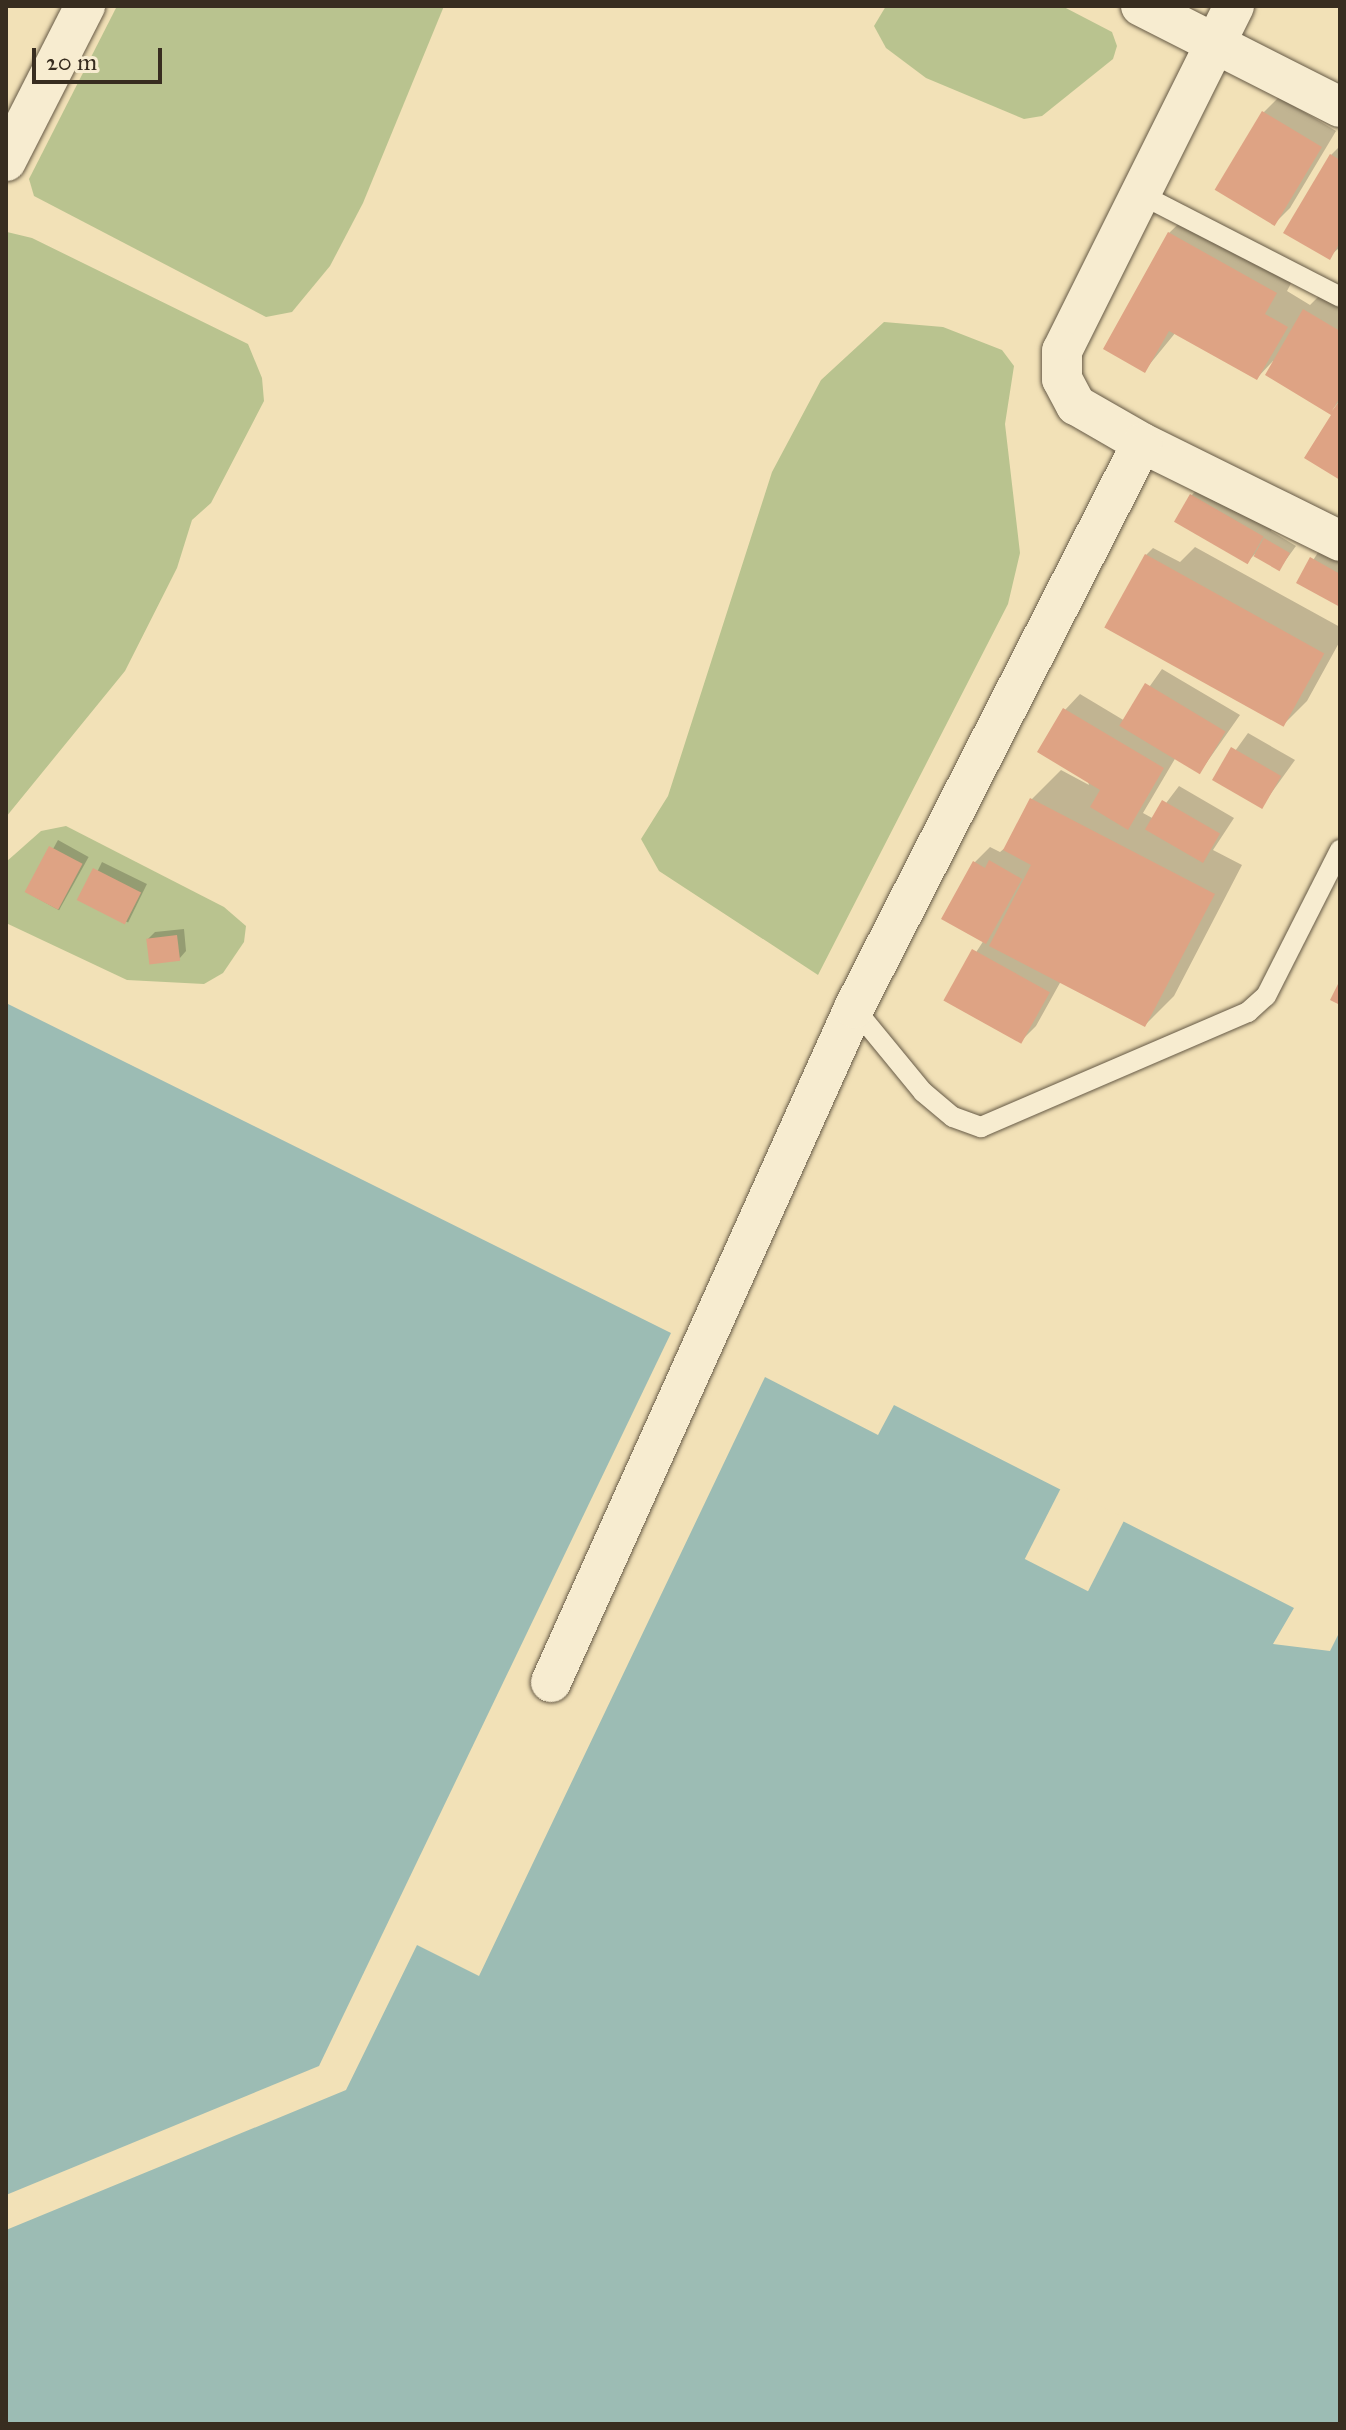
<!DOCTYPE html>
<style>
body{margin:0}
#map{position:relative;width:1346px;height:2430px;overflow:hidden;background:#f2e1b7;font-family:"IM FELL Great Primer",serif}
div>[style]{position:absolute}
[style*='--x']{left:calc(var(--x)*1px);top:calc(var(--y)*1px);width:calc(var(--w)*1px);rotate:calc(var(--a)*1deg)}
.green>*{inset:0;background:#b9c38f}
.water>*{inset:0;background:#9cbcb4}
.pier>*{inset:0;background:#f2e1b7;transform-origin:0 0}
.shadow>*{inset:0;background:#0003;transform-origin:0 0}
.building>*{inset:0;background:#dea384;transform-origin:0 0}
.roads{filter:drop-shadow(0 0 2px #665a46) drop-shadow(0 0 2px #665a46)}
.service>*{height:20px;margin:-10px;padding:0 10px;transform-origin:10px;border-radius:10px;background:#f7ecd0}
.minor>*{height:40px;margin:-20px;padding:0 20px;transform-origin:20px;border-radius:20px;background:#f7ecd0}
span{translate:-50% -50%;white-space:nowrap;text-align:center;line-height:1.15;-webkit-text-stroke:6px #f7ecd0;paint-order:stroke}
.frame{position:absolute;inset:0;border:8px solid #382d20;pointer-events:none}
.scale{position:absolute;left:32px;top:48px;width:130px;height:36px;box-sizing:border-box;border:4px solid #382d20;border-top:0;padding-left:10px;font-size:24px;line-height:28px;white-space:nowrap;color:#382d20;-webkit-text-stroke:6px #f7ecd0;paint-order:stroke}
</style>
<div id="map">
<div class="green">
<div style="clip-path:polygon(117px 6px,444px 6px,363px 203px,330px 266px,292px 312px,266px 317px,34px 196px,29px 179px)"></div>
<div style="clip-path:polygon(886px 6px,1062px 6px,1112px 32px,1117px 46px,1113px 59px,1042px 116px,1024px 119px,926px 78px,886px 48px,874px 26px)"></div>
<div style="clip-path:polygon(7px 232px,32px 238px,248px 344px,262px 378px,264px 401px,211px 503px,192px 520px,177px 568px,125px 671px,6px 817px)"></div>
<div style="clip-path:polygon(884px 322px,943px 327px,1002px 350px,1014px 366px,1005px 424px,1020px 553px,1008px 604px,818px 975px,659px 871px,641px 839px,668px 796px,772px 472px,821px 380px)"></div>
<div style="clip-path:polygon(66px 826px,224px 907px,246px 926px,244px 942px,223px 973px,204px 984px,127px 980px,6px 923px,6px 862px,41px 831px)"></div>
</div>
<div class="water">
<div style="clip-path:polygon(6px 1003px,671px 1333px,319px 2066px,6px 2195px)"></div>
<div style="clip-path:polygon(765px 1377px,878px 1435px,894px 1405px,1294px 1608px,1273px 1644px,1330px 1651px,1340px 1631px,1340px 2424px,6px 2424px,6px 2230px,346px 2090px,417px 1945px,479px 1976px)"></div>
</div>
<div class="pier">
<div style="left:1062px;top:1486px;width:71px;height:82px;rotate:27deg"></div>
</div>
<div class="shadow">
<div style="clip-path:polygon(1279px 97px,1336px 131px,1290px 208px,1275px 223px,1264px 112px)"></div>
<div style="clip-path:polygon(1340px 146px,1340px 247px,1329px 257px,1331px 155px)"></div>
<div style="clip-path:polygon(1192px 211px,1298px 270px,1287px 291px,1310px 305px,1320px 295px,1340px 307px,1340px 478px,1338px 403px,1330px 412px,1273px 361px,1257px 378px,1176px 332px,1145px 370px,1169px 233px)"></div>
<div style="clip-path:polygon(1206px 480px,1277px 521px,1271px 531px,1296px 546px,1280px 568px,1255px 554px,1247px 562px,1191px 496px)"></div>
<div style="clip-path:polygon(1195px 547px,1340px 627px,1340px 641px,1307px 701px,1284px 724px,1146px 555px,1153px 548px,1180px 562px)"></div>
<div style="clip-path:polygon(1319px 551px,1340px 563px,1340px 605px,1299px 582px)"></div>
<div style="clip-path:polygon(1162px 669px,1240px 715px,1200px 772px,1176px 757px,1143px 813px,1154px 819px,1179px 786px,1234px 818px,1213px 850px,1242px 865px,1174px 996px,1145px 1025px,1061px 981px,1036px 1026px,1021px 1041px,946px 999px,984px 940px,975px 862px,990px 847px,1000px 852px,1006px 847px,1032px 799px,1061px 770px,1089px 785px,1065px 710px,1080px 694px,1125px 721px)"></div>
<div style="clip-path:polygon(1248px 733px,1295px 760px,1262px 806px,1215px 779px)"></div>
<div style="left:58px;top:840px;width:35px;height:61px;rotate:29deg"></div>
<div style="left:102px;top:862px;width:50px;height:43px;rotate:26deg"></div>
<div style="clip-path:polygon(184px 929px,186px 951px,179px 959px,148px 939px,155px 932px)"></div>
</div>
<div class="building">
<div style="left:1262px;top:111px;width:70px;height:92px;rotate:31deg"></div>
<div style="clip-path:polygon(1330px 154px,1340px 160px,1340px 242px,1330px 260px,1283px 233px)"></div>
<div style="clip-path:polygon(1168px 232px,1277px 293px,1265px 314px,1288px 327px,1257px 380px,1169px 331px,1145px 373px,1103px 349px)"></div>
<div style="clip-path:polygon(1303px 309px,1340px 331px,1340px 397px,1332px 411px,1340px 400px,1340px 480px,1304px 458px,1331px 415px,1265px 375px)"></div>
<div style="left:1190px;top:494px;width:85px;height:32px;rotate:30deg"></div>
<div style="left:1264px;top:538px;width:30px;height:21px;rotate:30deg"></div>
<div style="left:1145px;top:554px;width:205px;height:84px;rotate:29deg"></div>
<div style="clip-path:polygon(1310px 557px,1340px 574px,1340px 607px,1296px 583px)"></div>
<div style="left:1145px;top:683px;width:94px;height:50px;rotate:31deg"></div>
<div style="clip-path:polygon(1063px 708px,1164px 768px,1128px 830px,1090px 807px,1100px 790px,1037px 752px)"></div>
<div style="left:1231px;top:747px;width:58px;height:38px;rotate:30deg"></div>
<div style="clip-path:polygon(1030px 798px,1215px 894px,1145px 1027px,989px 946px,1031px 865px,1003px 850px)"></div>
<div style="left:1162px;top:800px;width:67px;height:34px;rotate:30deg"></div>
<div style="left:49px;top:846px;width:38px;height:52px;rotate:28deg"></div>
<div style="clip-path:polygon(989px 860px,1022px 879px,986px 944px,941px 919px,973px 861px,985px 868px)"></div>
<div style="left:93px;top:868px;width:54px;height:36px;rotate:27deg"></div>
<div style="left:177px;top:935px;width:26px;height:31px;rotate:83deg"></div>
<div style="left:972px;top:949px;width:89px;height:59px;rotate:29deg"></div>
<div style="clip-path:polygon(1340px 980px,1340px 1005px,1330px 1000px)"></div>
</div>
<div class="roads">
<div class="service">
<div style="--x:1140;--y:194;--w:225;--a:27.2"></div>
<div style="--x:854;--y:1008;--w:109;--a:50.6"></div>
<div style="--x:923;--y:1092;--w:39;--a:40"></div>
<div style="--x:953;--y:1117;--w:30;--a:20"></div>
<div style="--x:981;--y:1127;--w:291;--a:-23.3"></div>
<div style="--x:1248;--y:1012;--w:24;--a:-42"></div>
<div style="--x:1266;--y:996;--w:164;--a:-63.1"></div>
</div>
<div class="minor">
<div style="--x:1141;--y:6;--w:223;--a:26.9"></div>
<div style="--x:1234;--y:6;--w:385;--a:116.5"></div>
<div style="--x:1062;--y:351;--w:28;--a:90"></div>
<div style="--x:1062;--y:379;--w:30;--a:62"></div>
<div style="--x:1076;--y:405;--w:76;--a:29.9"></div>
<div style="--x:1142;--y:443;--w:221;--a:26.3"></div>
<div style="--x:6;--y:161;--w:174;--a:-63"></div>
<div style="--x:551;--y:1682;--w:739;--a:-65.79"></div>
<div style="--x:854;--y:1008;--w:634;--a:-62.99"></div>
</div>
</div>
<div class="frame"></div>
<div class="scale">20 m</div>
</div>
